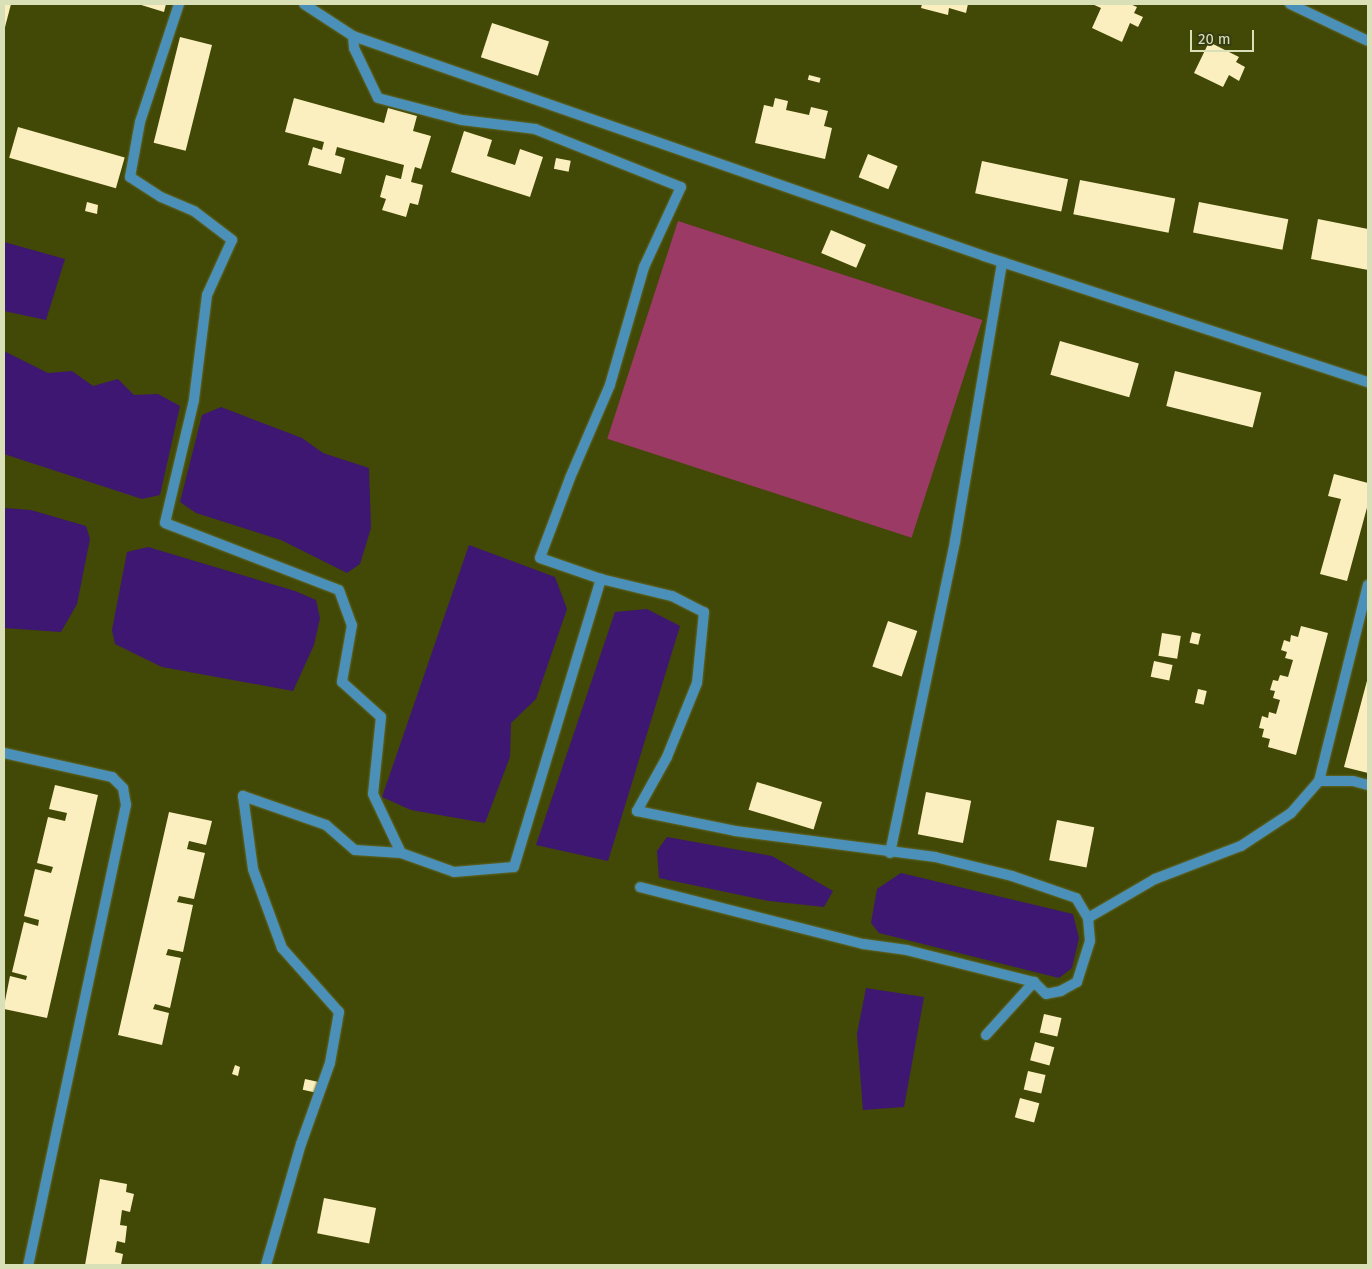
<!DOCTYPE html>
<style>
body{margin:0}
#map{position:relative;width:1372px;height:1269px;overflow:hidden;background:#424805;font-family:"Fira Sans",sans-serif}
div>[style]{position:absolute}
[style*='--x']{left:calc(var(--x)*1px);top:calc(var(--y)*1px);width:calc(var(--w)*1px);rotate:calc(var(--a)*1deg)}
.green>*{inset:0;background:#9b3a64;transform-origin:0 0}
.water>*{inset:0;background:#3d1772}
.building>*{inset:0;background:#fbefbf;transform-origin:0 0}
.roads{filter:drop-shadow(0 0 1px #606629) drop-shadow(0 0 1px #606629)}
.service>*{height:10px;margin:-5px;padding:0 5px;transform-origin:5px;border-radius:5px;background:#4b90b8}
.minor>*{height:10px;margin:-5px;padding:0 5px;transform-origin:5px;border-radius:5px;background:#4b90b8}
.tertiary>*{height:10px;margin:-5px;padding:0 5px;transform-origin:5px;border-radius:5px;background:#4b90b8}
span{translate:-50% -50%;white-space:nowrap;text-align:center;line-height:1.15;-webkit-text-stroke:5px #373d12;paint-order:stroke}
.frame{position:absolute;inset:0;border:5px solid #d9e0b8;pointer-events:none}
.scale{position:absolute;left:1190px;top:30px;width:64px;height:22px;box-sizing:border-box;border:2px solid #d9e0b8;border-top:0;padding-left:6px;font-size:15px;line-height:18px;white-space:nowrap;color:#d9e0b8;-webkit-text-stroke:4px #373d12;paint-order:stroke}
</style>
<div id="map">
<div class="green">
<div style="left:678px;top:221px;width:320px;height:229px;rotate:18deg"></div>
</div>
<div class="water">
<div style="clip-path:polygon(4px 242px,65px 259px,46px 320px,4px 311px)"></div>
<div style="clip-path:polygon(4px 351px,48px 373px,72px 371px,93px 386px,118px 379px,134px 395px,158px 394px,180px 406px,160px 495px,142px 499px,4px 454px)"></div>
<div style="clip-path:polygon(221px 407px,302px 438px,323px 453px,369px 468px,371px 528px,360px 564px,347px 573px,281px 540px,196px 513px,180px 502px,202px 415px)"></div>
<div style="clip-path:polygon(4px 508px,31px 510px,86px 526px,90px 539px,77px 604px,61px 632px,4px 628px)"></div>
<div style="clip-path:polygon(469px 545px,555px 577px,567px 609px,536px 699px,511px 723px,510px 757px,485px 823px,411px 810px,382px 797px)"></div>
<div style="clip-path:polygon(148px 547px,295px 591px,316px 600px,320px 618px,314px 645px,293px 691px,162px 667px,115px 644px,112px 630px,127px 552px)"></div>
<div style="clip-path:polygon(647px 609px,680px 626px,608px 861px,536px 845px,615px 612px)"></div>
<div style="clip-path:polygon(667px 837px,772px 856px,833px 891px,824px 907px,769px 901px,659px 878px,657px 851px)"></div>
<div style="clip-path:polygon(901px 873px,1073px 914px,1079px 938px,1072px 968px,1059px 978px,879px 933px,871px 923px,877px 889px)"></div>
<div style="clip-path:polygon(866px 988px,924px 997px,904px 1107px,863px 1110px,857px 1034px)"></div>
</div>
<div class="building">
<div style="clip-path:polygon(4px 4px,11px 4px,4px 31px)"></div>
<div style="clip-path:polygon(138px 4px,166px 4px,164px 12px)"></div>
<div style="clip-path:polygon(922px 4px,976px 4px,968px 4px,966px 13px,949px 8px,948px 15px,921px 8px)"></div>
<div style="clip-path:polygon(1092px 4px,1130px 4px,1137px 7px,1134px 13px,1143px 17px,1138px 27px,1130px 23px,1122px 42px,1092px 28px,1101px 8px)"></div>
<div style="left:492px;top:23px;width:60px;height:36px;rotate:18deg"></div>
<div style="left:180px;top:37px;width:33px;height:109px;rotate:14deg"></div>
<div style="clip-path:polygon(1209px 42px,1239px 57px,1236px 62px,1245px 67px,1239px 81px,1229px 75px,1223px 87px,1194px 73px)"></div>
<div style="left:809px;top:75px;width:12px;height:5px;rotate:14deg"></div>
<div style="clip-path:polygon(294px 98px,384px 123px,388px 108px,417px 116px,413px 131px,431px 136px,421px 169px,415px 167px,411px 182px,423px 185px,418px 205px,410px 203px,406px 217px,382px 210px,386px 199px,380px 197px,386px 175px,401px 179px,404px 165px,337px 147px,335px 155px,345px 158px,341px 174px,308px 165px,313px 147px,322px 150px,324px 142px,285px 132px)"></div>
<div style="clip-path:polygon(775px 98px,788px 101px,786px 110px,809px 115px,811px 107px,828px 111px,824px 126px,832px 128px,825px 159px,755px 143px,764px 105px,773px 107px)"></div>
<div style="left:18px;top:127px;width:111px;height:32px;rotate:16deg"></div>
<div style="clip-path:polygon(464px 131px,492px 140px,487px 156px,515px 165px,520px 149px,543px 157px,530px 197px,451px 172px)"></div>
<div style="left:868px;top:154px;width:32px;height:25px;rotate:22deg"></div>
<div style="left:556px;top:158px;width:15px;height:11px;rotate:11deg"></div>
<div style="left:982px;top:161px;width:88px;height:33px;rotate:12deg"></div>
<div style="left:1080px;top:180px;width:97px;height:35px;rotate:11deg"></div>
<div style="clip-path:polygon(87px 202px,98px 205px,97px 214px,85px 211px)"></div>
<div style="left:1199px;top:202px;width:91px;height:31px;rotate:11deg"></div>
<div style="clip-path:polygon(1318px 219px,1368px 229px,1368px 270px,1311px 259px)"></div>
<div style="left:831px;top:230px;width:38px;height:25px;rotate:23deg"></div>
<div style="left:1060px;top:341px;width:82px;height:35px;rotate:16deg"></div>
<div style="left:1175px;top:371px;width:89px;height:36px;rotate:14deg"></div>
<div style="clip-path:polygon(1334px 474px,1368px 483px,1368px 504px,1347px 581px,1320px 574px,1341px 499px,1328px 496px)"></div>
<div style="left:888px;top:621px;width:31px;height:48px;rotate:19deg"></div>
<div style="clip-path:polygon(1301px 626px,1328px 633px,1296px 755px,1268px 747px,1270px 739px,1262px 737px,1264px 729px,1259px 728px,1262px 716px,1268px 718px,1269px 712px,1276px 714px,1280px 700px,1273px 698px,1275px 691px,1270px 690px,1273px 680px,1278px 681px,1280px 675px,1288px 677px,1293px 660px,1285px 658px,1287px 652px,1281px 650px,1284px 640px,1290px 642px,1291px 635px,1298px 637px)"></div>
<div style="left:1192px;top:632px;width:9px;height:11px;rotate:13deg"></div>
<div style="left:1162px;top:633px;width:19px;height:23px;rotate:9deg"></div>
<div style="left:1154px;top:661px;width:19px;height:16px;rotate:12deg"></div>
<div style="clip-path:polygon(1368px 677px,1368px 773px,1344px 767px)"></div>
<div style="left:1198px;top:689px;width:9px;height:14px;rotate:13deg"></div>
<div style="left:757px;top:782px;width:68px;height:29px;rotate:17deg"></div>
<div style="clip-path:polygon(55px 785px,98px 795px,47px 1018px,4px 1009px,4px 1006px,10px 976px,26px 980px,27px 976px,12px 972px,24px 922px,38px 926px,39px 920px,24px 916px,35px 869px,51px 873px,53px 867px,37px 863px,48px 817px,65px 821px,67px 813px,49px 809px)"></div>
<div style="left:926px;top:792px;width:46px;height:43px;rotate:11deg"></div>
<div style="clip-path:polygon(169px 812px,212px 821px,206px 845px,189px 841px,187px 849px,205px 853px,194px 899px,179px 896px,177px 902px,193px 905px,183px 952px,168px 949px,166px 955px,181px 958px,170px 1008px,155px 1004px,153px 1009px,169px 1013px,162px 1045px,118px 1035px)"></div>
<div style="left:1057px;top:820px;width:38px;height:41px;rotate:11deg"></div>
<div style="left:1044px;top:1014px;width:18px;height:19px;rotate:13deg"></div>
<div style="left:1035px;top:1042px;width:20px;height:19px;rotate:15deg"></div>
<div style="clip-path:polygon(235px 1065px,240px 1067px,238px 1076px,232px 1074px)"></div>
<div style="left:1028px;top:1071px;width:18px;height:19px;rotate:13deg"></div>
<div style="left:305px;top:1079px;width:14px;height:11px;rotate:12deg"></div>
<div style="left:1020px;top:1098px;width:20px;height:20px;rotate:15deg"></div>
<div style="clip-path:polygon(100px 1179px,127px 1184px,126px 1192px,134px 1194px,130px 1212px,122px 1210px,120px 1225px,127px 1226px,125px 1243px,117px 1241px,115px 1252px,123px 1254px,121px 1265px,85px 1265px)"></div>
<div style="left:324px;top:1198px;width:53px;height:36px;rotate:11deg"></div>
</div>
<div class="roads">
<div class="service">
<div style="--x:353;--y:36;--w:12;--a:85"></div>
<div style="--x:354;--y:48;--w:55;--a:64.4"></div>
</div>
<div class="minor">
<div style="--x:179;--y:4;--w:124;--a:108.3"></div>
<div style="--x:140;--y:122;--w:56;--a:100.3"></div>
<div style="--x:130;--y:177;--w:37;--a:33"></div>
<div style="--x:161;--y:197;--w:36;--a:23"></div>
<div style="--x:194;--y:211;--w:48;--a:37.3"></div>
<div style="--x:232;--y:240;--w:60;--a:114.4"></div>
<div style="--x:207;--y:295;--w:106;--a:97.1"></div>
<div style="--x:194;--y:400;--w:126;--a:103.3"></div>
<div style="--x:165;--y:523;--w:186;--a:21.1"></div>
<div style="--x:339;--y:590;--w:37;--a:70"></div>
<div style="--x:352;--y:625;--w:58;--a:100"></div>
<div style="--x:342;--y:682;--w:52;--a:41.9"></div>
<div style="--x:381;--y:717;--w:77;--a:95.9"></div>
<div style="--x:373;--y:794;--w:65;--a:64.6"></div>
<div style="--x:304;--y:4;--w:59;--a:33.1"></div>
<div style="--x:353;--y:36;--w:668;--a:19.22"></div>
<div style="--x:984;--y:256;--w:404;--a:18.2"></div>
<div style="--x:378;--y:98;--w:87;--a:14.7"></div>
<div style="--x:462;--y:120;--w:74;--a:7"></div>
<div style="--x:535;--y:129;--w:157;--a:21.7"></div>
<div style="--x:681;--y:187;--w:88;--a:114.8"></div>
<div style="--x:644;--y:267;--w:123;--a:106.1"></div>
<div style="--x:610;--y:385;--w:101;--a:113.3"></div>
<div style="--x:570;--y:478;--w:85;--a:110.6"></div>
<div style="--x:540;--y:558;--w:65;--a:19"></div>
<div style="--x:601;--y:579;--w:73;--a:13.5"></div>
<div style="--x:672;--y:596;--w:36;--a:27"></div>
<div style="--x:704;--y:612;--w:71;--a:95.6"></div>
<div style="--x:697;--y:683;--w:80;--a:112.1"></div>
<div style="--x:667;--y:757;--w:62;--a:119.1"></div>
<div style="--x:637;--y:811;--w:100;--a:11.5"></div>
<div style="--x:735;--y:831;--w:202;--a:7.4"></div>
<div style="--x:935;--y:857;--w:79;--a:13.9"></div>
<div style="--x:1012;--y:876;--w:68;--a:19"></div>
<div style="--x:1076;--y:898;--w:23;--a:59"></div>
<div style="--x:1088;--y:918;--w:23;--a:85"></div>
<div style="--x:1090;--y:941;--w:43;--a:107.6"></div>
<div style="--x:1077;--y:982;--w:18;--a:151"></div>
<div style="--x:1061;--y:991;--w:15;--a:169"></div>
<div style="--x:1046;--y:994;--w:17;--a:-135"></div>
<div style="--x:1034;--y:982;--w:131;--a:-165.9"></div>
<div style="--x:907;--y:950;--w:44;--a:-172.2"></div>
<div style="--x:863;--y:944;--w:230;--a:-165.7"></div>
<div style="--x:4;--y:753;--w:111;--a:12.5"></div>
<div style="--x:112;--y:777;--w:16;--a:45"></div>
<div style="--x:123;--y:788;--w:17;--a:80"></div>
<div style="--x:126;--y:805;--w:470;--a:102"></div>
<div style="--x:1319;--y:781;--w:202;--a:-76"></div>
<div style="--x:890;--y:853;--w:319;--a:-78.2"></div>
<div style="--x:955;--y:541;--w:283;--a:-80.4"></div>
<div style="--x:1088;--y:918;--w:78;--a:-30.2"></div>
<div style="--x:1155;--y:879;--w:92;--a:-21"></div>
<div style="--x:1241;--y:846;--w:60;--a:-33.4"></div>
<div style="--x:1291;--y:813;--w:43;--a:-48.8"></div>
<div style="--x:1319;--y:781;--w:34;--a:0"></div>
<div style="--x:1353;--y:781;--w:16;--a:15"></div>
<div style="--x:986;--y:1035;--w:72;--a:-47.8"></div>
<div style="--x:266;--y:1265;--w:126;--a:-73.9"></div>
<div style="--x:301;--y:1144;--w:86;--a:-70.3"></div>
<div style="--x:330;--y:1063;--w:52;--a:-80"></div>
<div style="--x:339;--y:1012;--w:86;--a:-131.7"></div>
<div style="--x:282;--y:948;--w:84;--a:-110.2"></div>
<div style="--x:253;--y:869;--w:74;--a:-97.8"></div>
<div style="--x:243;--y:796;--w:88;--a:19.3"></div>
<div style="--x:326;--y:825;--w:38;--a:41"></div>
<div style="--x:355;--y:850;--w:46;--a:3.7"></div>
<div style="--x:401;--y:853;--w:56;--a:19.7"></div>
<div style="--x:454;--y:872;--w:60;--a:-4.8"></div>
<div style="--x:514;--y:867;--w:301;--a:-73.2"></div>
</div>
<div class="tertiary">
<div style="--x:1290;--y:4;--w:86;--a:25.4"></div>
</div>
</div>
<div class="frame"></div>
<div class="scale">20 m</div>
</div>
